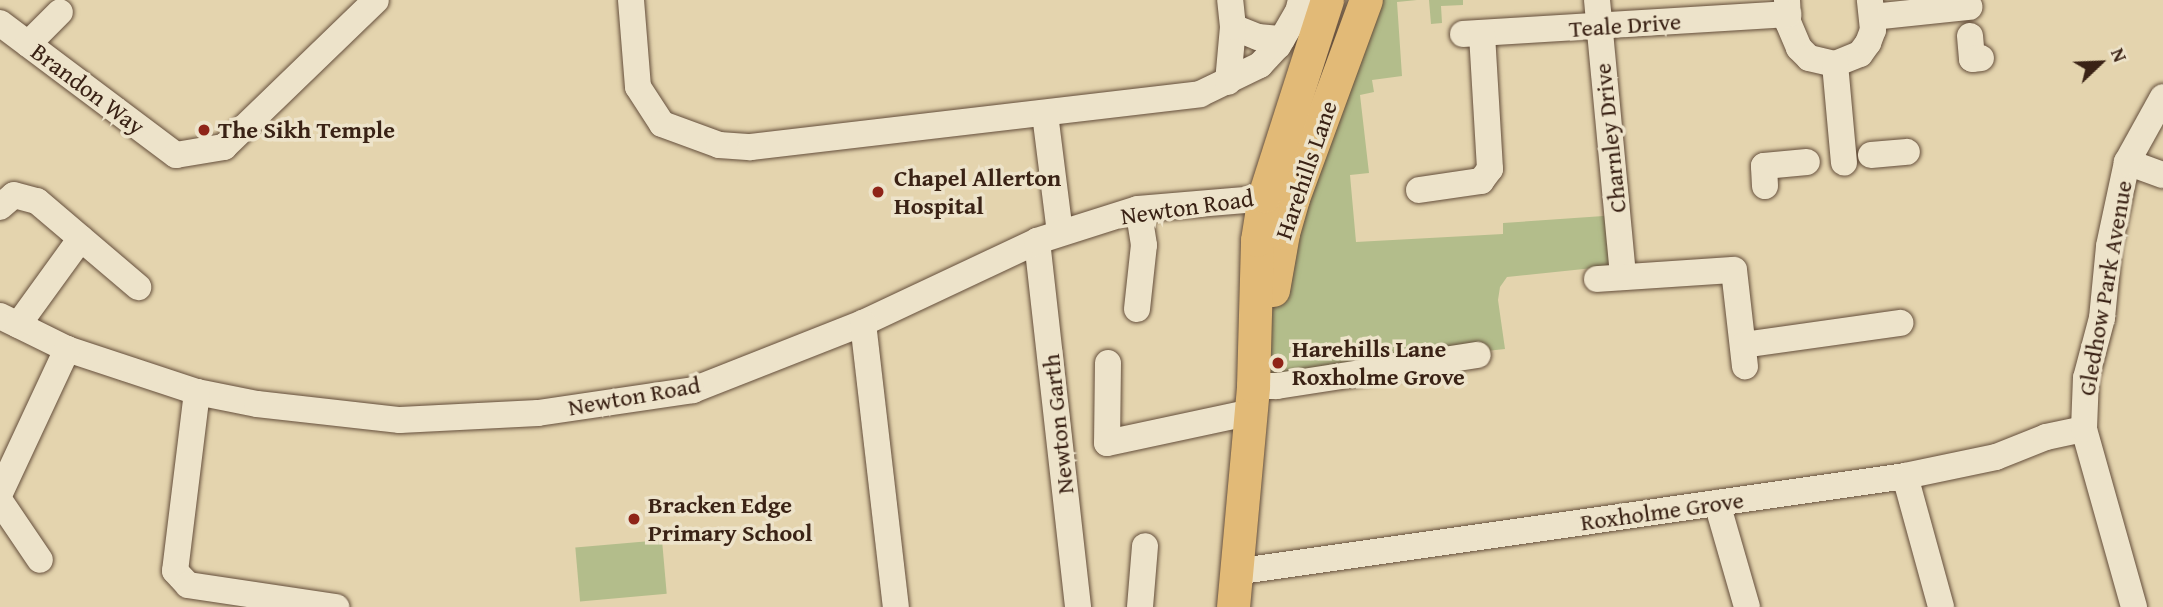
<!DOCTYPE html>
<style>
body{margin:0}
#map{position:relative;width:2163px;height:607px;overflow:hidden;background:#e4d4ae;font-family:"Gentium Book Plus",serif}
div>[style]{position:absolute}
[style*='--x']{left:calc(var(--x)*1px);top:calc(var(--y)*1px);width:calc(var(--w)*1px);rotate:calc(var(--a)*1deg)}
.green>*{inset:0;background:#b3bd8b;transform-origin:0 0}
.roads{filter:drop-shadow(0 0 2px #644e3b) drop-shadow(0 0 2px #644e3b)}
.minor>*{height:26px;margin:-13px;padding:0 13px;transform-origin:13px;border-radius:13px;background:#ede3ca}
.major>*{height:33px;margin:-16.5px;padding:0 16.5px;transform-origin:16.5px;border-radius:16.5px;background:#e2ba77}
.dots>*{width:19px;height:19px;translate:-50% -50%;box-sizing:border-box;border:4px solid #ede3ca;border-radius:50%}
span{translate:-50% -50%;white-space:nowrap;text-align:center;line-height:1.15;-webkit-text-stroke:7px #ede3ca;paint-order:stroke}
.street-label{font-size:24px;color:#3a2215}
.poi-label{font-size:24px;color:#3a2215;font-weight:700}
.left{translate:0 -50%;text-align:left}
.north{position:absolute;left:2065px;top:28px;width:70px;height:70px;-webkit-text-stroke:5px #ede3ca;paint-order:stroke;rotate:67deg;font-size:19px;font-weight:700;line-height:28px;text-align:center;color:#3a2215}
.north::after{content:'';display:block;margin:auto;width:24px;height:32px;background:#3a2215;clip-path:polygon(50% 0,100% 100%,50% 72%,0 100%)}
</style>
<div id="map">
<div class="green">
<div style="clip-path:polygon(1366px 0,1417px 0,1397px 2px,1402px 76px,1372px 80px,1374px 92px,1360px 95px,1369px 173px,1350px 175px,1356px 242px,1503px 234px,1503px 223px,1618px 215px,1622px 265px,1507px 277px,1500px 287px,1498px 300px,1505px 349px,1254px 376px,1256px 343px)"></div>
<div style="clip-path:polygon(1429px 0,1463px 0,1463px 5px,1441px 6px,1442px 23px,1431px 24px)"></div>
<div style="left:662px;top:540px;width:54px;height:87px;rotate:85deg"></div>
</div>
<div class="roads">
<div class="minor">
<div style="--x:631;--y:0;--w:87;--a:85.4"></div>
<div style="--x:638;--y:87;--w:44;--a:57"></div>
<div style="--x:662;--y:124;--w:61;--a:20.2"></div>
<div style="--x:719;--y:145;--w:32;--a:4"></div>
<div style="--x:751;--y:147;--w:452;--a:-6.7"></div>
<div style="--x:1200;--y:94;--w:67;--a:-25.8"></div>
<div style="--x:1260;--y:65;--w:26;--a:-47"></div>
<div style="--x:1278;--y:46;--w:39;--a:-60"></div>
<div style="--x:1298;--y:12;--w:12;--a:-76"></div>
<div style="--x:1597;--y:0;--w:278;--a:84.6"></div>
<div style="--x:1787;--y:0;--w:22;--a:87"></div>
<div style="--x:1788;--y:22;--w:28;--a:67"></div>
<div style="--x:1799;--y:48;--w:14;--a:45"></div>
<div style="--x:1809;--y:58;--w:27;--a:13"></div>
<div style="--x:1835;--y:64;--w:27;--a:-22"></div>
<div style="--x:1860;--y:54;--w:14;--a:-54"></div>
<div style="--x:1868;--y:43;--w:14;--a:-69"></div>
<div style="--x:1873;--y:30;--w:30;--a:-96"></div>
<div style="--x:1872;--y:17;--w:98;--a:-5.9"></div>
<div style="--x:0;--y:23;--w:220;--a:36.9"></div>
<div style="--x:176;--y:155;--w:49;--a:-9.5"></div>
<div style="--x:224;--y:147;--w:211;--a:-44"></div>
<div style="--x:1233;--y:27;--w:27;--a:22"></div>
<div style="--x:1258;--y:37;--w:24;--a:5"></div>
<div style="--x:1463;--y:34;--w:326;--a:-3.5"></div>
<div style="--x:1970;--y:36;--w:23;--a:85"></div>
<div style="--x:1972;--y:59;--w:9;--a:-6"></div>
<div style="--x:28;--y:44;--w:45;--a:-45"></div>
<div style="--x:1835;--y:64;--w:99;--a:84.8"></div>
<div style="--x:1228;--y:82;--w:55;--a:-84.8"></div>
<div style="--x:1233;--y:27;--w:27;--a:-96"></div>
<div style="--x:1045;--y:114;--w:120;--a:82.8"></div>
<div style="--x:1871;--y:155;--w:36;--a:-5"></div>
<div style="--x:2127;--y:162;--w:38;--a:20"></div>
<div style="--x:1765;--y:186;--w:20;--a:-93"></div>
<div style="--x:1764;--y:166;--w:43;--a:-5.3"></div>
<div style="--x:1419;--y:190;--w:63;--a:-8.3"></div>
<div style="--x:1481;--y:181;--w:15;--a:-53"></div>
<div style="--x:1490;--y:169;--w:136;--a:-93.4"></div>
<div style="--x:0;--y:207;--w:18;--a:-41"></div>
<div style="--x:14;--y:195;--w:24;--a:15"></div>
<div style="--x:37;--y:201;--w:133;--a:40.4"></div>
<div style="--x:1037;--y:241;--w:368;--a:83.6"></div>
<div style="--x:1597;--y:279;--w:137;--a:-3.8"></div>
<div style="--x:1734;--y:270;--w:97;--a:83.5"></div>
<div style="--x:1137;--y:309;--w:64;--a:-83.8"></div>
<div style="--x:1144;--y:245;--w:36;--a:-99"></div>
<div style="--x:0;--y:316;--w:75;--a:26.2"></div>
<div style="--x:67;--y:349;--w:137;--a:18.3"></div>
<div style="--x:197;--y:392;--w:61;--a:11.3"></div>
<div style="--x:257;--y:404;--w:144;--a:6.4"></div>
<div style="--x:400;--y:420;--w:138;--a:-2.9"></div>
<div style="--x:538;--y:413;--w:157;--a:-8.4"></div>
<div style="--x:693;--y:390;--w:183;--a:-21.5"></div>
<div style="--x:863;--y:323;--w:192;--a:-25.2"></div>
<div style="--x:1037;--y:241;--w:106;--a:-17.6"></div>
<div style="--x:1138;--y:209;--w:143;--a:-4.8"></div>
<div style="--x:863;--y:323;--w:286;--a:83.4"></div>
<div style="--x:18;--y:325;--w:107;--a:-54.1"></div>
<div style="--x:1743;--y:345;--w:159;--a:-8"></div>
<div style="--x:1108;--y:363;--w:80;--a:90.7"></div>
<div style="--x:1107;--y:443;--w:147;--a:-12.1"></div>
<div style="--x:1253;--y:386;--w:24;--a:0"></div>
<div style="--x:1277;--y:386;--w:203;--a:-8.8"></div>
<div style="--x:197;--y:392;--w:180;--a:97"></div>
<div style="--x:175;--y:571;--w:19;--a:47"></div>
<div style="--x:188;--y:585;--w:150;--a:8.5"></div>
<div style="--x:1905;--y:476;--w:136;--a:74.6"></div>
<div style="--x:0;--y:493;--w:159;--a:-65"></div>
<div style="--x:0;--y:501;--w:71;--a:55.9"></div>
<div style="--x:1717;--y:503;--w:108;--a:73.9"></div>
<div style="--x:1235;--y:572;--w:677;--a:-8.15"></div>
<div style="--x:1905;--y:476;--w:93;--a:-11.8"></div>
<div style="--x:1996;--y:457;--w:54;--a:-21.8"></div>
<div style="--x:2046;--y:437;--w:39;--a:-12"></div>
<div style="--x:1140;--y:607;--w:61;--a:-85.3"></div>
<div style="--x:2134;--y:607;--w:185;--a:-105.7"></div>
<div style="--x:2084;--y:429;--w:51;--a:-87.8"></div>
<div style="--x:2086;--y:378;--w:62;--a:-75.1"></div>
<div style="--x:2102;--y:318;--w:72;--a:-84.4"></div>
<div style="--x:2109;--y:246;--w:86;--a:-77.9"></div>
<div style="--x:2127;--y:162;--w:74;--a:-61"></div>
</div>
<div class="major">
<div style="--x:1273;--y:290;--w:58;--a:-80"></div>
<div style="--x:1283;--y:233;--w:36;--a:-74"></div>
<div style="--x:1293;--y:198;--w:211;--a:-69.8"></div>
<div style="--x:1233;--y:607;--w:222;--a:-84.8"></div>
<div style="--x:1253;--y:386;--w:146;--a:-88.4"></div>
<div style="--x:1257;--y:240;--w:45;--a:-81"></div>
<div style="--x:1264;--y:196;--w:206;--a:-72.2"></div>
</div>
</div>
<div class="dots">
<div style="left:204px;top:130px;background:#8f2418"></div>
<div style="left:878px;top:192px;background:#8f2418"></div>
<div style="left:1278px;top:363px;background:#8f2418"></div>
<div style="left:634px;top:519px;background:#8f2418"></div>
</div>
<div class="street-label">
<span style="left:1625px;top:25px;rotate:-4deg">Teale Drive</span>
<span style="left:88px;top:89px;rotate:37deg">Brandon Way</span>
<span style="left:1610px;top:138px;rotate:-96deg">Charnley Drive</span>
<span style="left:1306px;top:170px;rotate:-71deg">Harehills Lane</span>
<span style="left:1187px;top:207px;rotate:-8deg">Newton Road</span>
<span style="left:2105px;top:288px;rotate:-80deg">Gledhow Park Avenue</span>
<span style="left:634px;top:396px;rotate:-10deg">Newton Road</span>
<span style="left:1058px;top:424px;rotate:-96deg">Newton Garth</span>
<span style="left:1662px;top:511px;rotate:-8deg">Roxholme Grove</span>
</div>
<div class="poi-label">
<span class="left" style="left:218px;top:130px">The Sikh Temple</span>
<span class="left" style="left:894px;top:192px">Chapel Allerton<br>Hospital</span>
<span class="left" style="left:1292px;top:363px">Harehills Lane<br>Roxholme Grove</span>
<span class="left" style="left:648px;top:519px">Bracken Edge<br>Primary School</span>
</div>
<div class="north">N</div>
</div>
